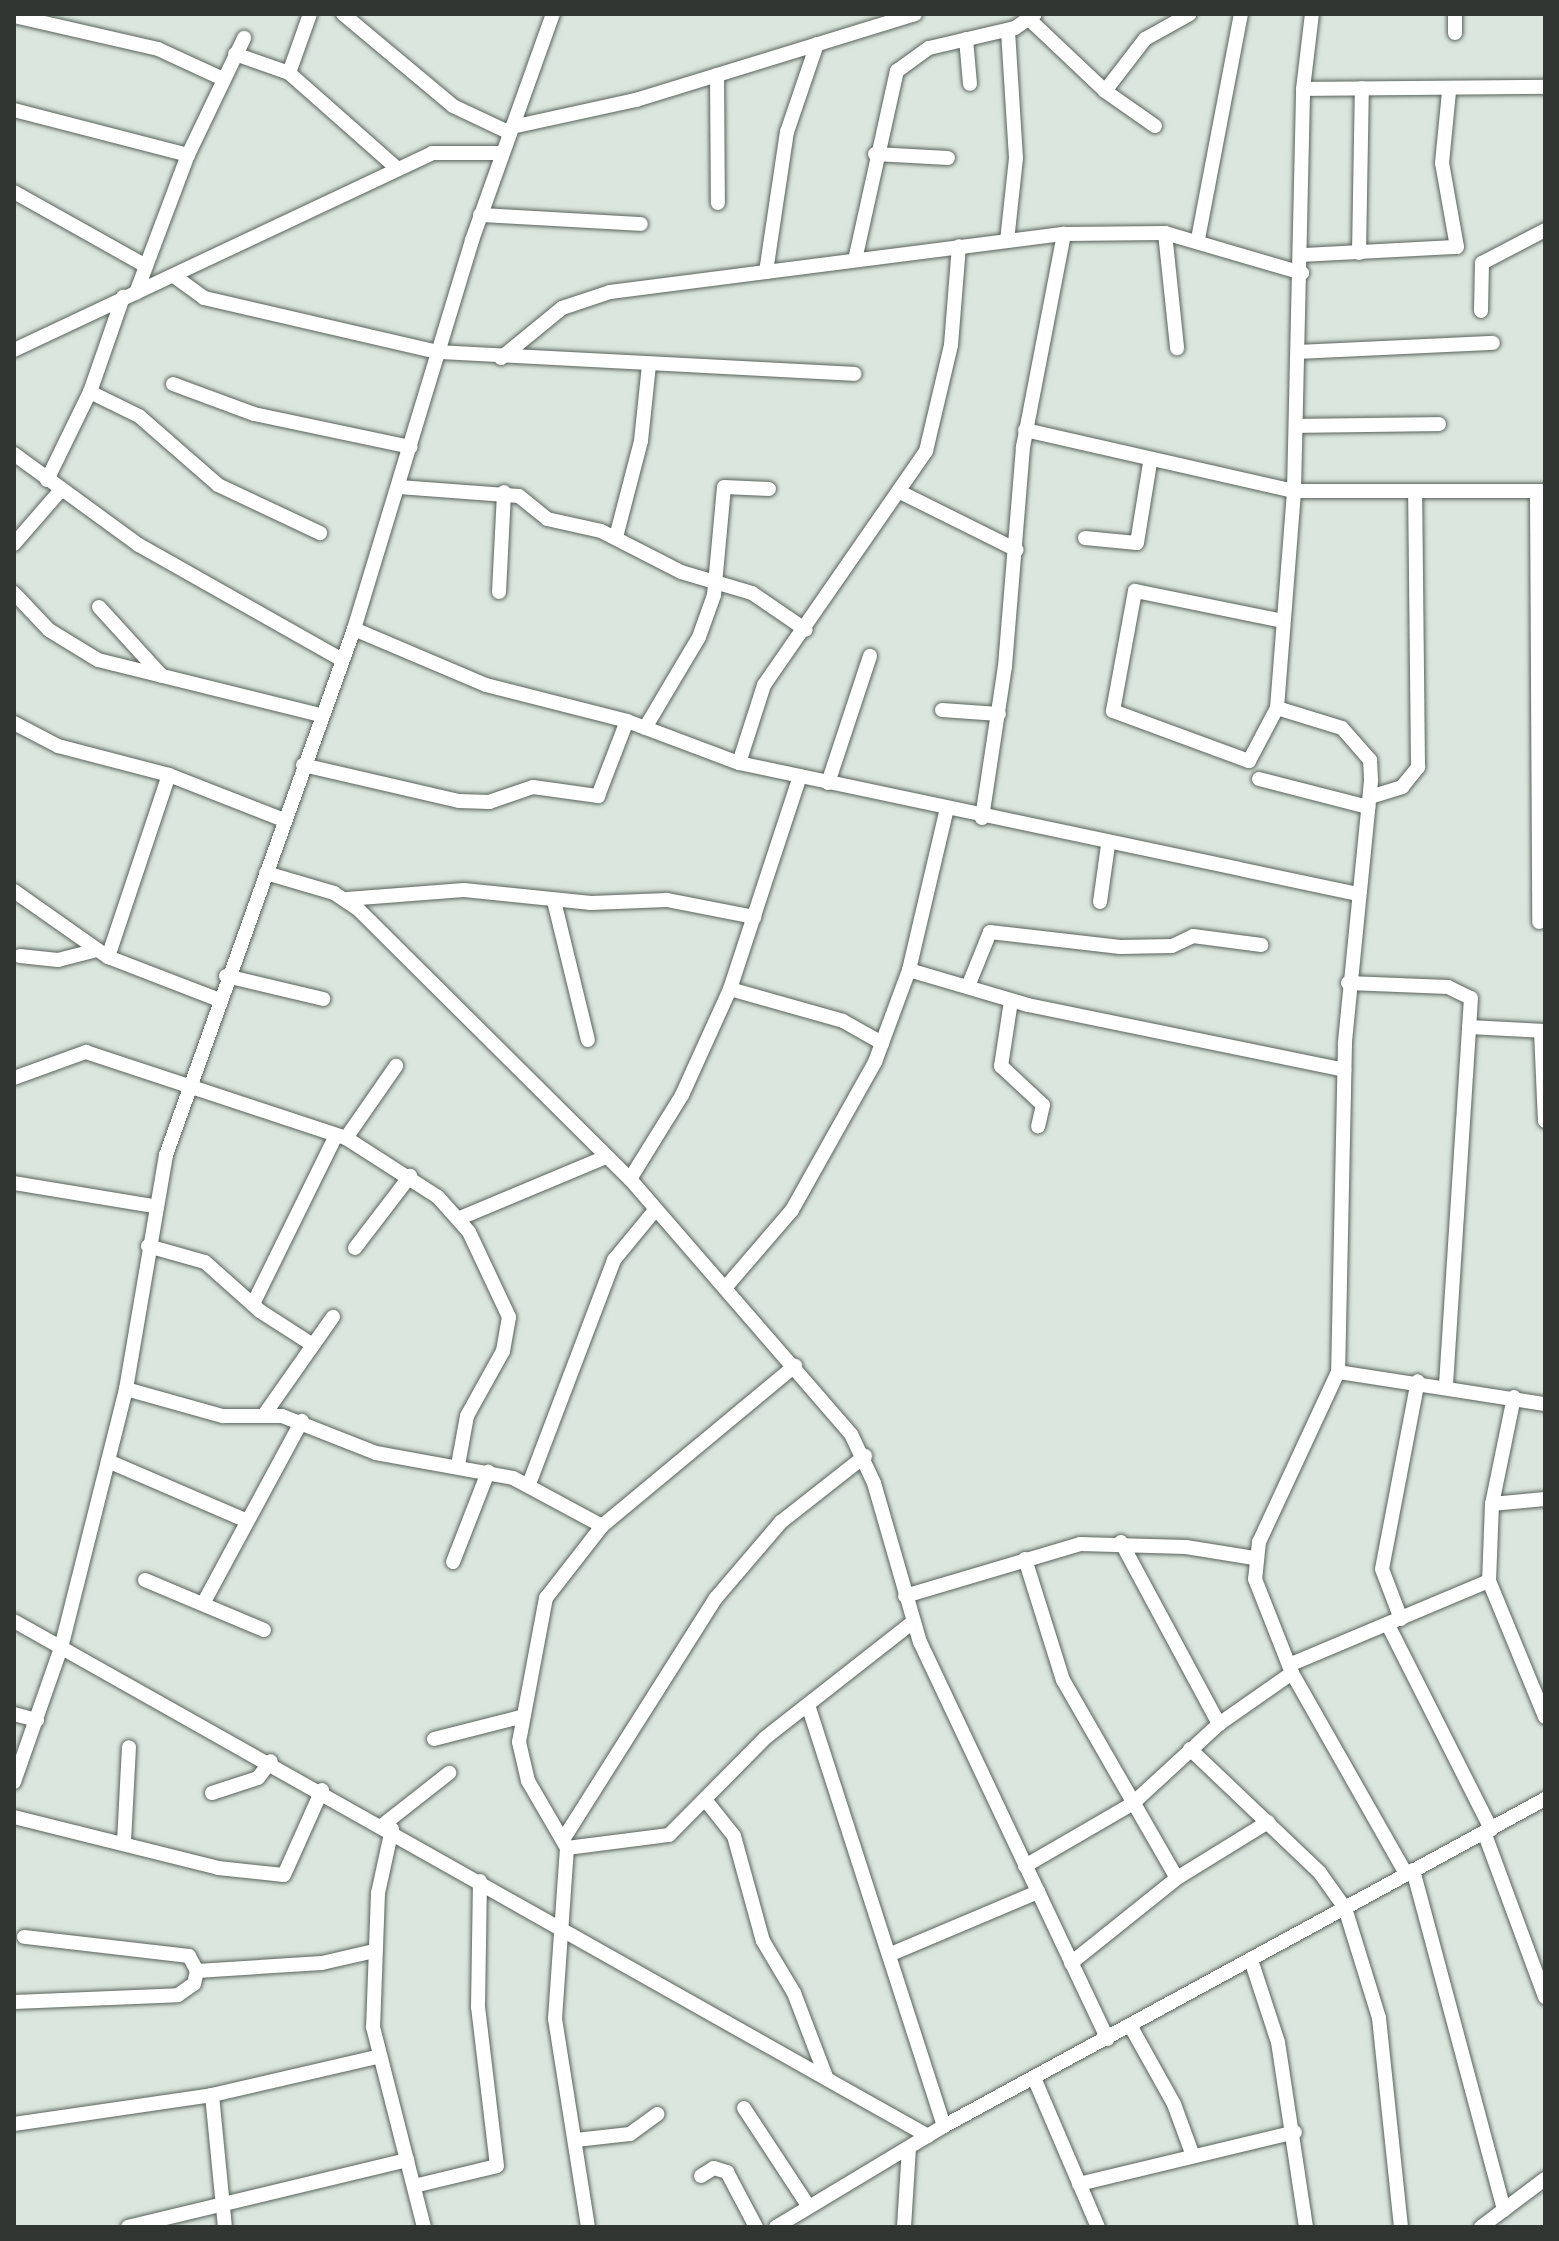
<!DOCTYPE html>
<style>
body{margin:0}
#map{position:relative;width:1559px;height:2241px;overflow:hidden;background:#dbe6de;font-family:"Roboto Condensed",sans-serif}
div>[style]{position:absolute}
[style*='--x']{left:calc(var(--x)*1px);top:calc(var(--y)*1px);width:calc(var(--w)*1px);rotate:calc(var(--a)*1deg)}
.roads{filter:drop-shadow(0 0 2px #58625b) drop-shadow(0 0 2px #58625b)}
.minor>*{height:14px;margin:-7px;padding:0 7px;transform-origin:7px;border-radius:7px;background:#fff}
span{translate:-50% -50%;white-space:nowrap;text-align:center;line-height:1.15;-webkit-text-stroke:6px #dbe6de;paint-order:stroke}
.frame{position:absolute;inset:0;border:16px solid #323633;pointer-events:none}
</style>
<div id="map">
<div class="roads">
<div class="minor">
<div style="--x:343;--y:14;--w:143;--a:39.9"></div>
<div style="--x:453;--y:106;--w:63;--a:25.3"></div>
<div style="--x:1455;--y:14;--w:19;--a:90"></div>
<div style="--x:14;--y:16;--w:148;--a:12.9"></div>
<div style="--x:158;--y:49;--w:69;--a:24.7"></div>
<div style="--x:1030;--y:20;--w:103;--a:43.4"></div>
<div style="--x:1105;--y:91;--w:61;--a:35"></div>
<div style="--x:966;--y:39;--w:45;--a:84.9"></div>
<div style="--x:235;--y:54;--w:57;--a:19.4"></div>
<div style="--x:289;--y:73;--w:145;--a:41.4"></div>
<div style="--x:289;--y:73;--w:63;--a:-70.4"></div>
<div style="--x:717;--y:75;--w:128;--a:89.6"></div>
<div style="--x:1303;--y:89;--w:242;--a:-0.5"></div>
<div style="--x:1105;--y:91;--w:66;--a:-52.4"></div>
<div style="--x:1145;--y:39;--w:51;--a:-29.1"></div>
<div style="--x:14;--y:110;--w:180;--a:14.5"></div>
<div style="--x:512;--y:127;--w:127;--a:-12.3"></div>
<div style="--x:636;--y:100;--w:292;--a:-17.1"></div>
<div style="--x:875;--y:154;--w:73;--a:3.1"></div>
<div style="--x:14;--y:192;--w:151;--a:29.3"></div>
<div style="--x:480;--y:215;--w:161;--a:3.2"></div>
<div style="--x:1165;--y:233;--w:116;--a:84"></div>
<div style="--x:1198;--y:239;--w:229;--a:-79.2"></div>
<div style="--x:1007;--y:241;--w:83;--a:-83.8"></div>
<div style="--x:1016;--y:158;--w:128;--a:-93.6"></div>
<div style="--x:1359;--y:253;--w:165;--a:-89"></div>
<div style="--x:1302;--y:255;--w:155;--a:-3"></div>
<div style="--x:1457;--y:247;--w:85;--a:-100.1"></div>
<div style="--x:1442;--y:163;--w:72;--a:-84.4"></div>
<div style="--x:855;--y:260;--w:194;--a:-77.5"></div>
<div style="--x:897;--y:71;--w:39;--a:-36"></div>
<div style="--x:929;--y:48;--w:88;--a:-13.1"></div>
<div style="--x:1015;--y:28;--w:24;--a:-35"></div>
<div style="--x:766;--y:272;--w:142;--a:-81.5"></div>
<div style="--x:787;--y:132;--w:93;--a:-71.2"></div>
<div style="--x:174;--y:276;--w:37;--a:36"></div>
<div style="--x:204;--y:298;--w:240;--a:13"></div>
<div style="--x:438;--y:352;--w:417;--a:3"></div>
<div style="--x:136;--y:293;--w:147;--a:-69.4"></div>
<div style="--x:188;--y:155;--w:130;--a:-64.4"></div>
<div style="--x:1481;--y:311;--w:48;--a:-88.8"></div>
<div style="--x:1482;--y:263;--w:71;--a:-27.6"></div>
<div style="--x:14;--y:350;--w:462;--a:-25.2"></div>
<div style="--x:432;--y:153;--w:70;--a:0"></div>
<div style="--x:1299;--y:352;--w:194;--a:-2.7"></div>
<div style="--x:501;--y:358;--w:79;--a:-39.3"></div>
<div style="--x:562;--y:308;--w:51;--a:-18.4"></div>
<div style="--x:610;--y:292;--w:458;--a:-7.3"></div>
<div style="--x:1064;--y:234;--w:101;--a:-0.6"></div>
<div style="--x:1165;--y:233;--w:143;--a:16.3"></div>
<div style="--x:173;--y:384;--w:86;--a:20.3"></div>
<div style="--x:254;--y:414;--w:160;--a:11.9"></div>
<div style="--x:90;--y:392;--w:55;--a:26.1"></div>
<div style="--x:139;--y:416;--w:105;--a:41.1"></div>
<div style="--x:218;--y:485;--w:113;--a:25.2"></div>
<div style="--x:1296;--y:426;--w:143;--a:-0.8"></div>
<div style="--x:1025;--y:430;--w:276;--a:12.8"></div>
<div style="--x:1294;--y:491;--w:251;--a:0"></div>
<div style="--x:14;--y:454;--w:155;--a:36.1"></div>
<div style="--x:139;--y:545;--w:233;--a:29.5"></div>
<div style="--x:47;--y:480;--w:98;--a:-64"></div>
<div style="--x:90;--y:392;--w:101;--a:-70.8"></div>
<div style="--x:399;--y:487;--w:120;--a:4.3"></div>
<div style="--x:519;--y:496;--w:36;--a:39"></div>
<div style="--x:547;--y:519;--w:55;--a:12.5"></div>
<div style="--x:601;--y:531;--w:90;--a:27.1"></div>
<div style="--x:681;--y:572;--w:74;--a:16.5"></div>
<div style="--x:752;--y:593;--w:65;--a:34.4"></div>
<div style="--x:1537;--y:491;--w:431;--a:89.7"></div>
<div style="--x:902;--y:493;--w:128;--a:26.4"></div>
<div style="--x:616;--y:537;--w:99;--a:-75.4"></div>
<div style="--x:641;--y:441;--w:76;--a:-84"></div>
<div style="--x:1085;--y:538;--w:52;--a:5.5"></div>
<div style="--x:1137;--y:543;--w:81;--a:-80.8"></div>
<div style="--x:14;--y:544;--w:72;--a:-49"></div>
<div style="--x:499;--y:592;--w:100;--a:-87.1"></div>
<div style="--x:14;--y:593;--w:51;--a:46.6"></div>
<div style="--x:49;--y:630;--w:57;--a:31.5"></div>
<div style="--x:98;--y:660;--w:230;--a:13.9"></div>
<div style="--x:99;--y:607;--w:93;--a:47.6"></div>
<div style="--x:1283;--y:621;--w:151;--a:-168.5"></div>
<div style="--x:1135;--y:591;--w:122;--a:100.4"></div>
<div style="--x:1113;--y:711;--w:145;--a:20.2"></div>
<div style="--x:1249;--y:761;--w:60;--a:-62.2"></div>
<div style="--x:1277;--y:708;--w:218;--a:-85.5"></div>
<div style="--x:1294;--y:491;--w:402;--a:-88.7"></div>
<div style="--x:1303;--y:89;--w:76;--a:-83.2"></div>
<div style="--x:354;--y:629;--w:143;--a:23"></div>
<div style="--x:486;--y:685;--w:146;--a:14.3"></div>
<div style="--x:627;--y:721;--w:120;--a:20.6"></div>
<div style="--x:739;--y:763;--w:633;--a:11.95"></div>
<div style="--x:1277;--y:708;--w:68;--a:17.1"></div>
<div style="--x:1342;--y:728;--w:43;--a:48.8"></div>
<div style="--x:1370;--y:760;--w:21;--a:87"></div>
<div style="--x:1371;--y:781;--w:263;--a:95.7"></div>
<div style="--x:1345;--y:1043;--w:329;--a:91.2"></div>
<div style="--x:1338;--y:1372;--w:187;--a:114.9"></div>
<div style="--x:1259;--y:1542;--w:37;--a:96"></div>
<div style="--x:1255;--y:1579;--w:101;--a:68.5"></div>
<div style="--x:1292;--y:1673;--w:231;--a:60.4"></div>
<div style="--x:942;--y:710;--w:57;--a:4"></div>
<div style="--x:14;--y:723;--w:50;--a:27.6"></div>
<div style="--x:58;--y:746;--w:115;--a:14.6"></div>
<div style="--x:169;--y:775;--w:123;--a:21.4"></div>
<div style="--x:645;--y:728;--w:106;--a:-59.3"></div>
<div style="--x:699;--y:637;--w:45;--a:-70.3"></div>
<div style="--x:714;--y:595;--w:108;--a:-84.7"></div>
<div style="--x:724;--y:487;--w:45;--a:2.5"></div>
<div style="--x:739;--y:763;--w:82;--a:-72.2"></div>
<div style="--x:764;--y:685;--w:285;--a:-55.3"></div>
<div style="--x:926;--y:451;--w:109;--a:-76.7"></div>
<div style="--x:951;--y:345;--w:99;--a:-85.4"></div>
<div style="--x:303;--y:765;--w:160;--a:13"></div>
<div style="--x:459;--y:801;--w:30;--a:2"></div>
<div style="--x:489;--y:802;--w:46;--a:-18.8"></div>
<div style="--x:533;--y:787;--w:66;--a:7.9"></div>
<div style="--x:598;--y:796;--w:80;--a:-68.9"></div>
<div style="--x:1259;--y:779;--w:113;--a:14.4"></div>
<div style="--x:828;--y:783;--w:134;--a:-71.7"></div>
<div style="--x:1370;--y:797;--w:34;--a:-17"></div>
<div style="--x:1402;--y:787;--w:26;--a:-51"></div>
<div style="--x:1418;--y:767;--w:274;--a:-90.6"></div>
<div style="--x:982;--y:818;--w:154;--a:-81.4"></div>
<div style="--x:1005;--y:666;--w:220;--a:-85.3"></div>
<div style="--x:1023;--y:447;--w:217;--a:-79.1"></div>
<div style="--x:266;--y:873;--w:71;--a:16.4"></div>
<div style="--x:334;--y:893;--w:30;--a:34"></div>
<div style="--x:359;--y:910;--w:382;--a:44.8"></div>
<div style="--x:630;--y:1179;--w:337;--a:49.1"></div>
<div style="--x:851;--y:1434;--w:54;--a:64.9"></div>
<div style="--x:874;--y:1483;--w:166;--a:73.9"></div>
<div style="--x:920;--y:1642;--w:439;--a:64.7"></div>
<div style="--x:14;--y:891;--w:115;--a:35.1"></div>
<div style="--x:108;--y:957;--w:117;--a:21.1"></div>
<div style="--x:347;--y:899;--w:117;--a:-4.4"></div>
<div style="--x:464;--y:890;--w:128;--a:5.8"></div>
<div style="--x:591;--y:903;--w:76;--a:-2.3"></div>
<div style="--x:667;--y:900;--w:89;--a:11.1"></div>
<div style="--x:554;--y:901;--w:143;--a:76.3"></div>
<div style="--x:1100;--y:902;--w:58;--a:-82"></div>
<div style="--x:20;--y:956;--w:38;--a:6"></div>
<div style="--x:58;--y:960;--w:40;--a:-14.4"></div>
<div style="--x:108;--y:957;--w:192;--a:-71.5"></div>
<div style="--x:909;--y:970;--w:124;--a:16.4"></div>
<div style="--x:1028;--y:1005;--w:323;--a:11.6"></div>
<div style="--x:226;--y:976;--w:100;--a:13.3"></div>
<div style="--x:1348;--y:983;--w:100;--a:2.3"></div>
<div style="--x:1448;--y:987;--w:25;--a:26"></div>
<div style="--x:1471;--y:998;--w:387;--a:93.7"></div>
<div style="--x:969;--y:984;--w:56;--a:-68"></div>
<div style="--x:990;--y:932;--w:131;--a:6.6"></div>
<div style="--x:1120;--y:947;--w:52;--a:-1.1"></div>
<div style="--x:1172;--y:946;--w:23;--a:-25"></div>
<div style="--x:1193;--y:936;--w:69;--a:7.5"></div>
<div style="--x:730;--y:989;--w:117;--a:15.8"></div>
<div style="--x:843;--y:1021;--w:45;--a:29.4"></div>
<div style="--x:1011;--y:1001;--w:66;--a:98.7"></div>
<div style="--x:1001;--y:1066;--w:57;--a:42.9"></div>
<div style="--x:1043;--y:1105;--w:22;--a:103"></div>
<div style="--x:1469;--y:1027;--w:76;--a:3"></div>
<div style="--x:1541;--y:1031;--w:90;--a:87.5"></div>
<div style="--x:14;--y:1078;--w:77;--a:-19.9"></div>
<div style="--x:86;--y:1052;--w:274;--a:18.3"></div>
<div style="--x:346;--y:1138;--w:109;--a:32.7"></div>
<div style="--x:438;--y:1197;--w:47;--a:48.5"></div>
<div style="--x:469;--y:1232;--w:94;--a:64.8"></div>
<div style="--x:509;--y:1317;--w:35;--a:100"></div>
<div style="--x:503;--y:1351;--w:74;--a:119"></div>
<div style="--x:467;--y:1416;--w:50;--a:100.4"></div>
<div style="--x:346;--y:1138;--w:88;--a:-55.2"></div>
<div style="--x:630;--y:1179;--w:99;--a:-58.2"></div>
<div style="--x:682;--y:1095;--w:116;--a:-65.6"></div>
<div style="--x:730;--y:989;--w:224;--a:-71.8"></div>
<div style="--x:14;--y:1183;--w:141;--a:9.4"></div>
<div style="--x:460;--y:1218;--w:158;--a:-22.7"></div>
<div style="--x:148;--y:1246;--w:59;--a:15.7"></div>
<div style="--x:205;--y:1262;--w:74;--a:41.7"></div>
<div style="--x:260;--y:1311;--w:63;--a:32.7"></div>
<div style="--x:355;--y:1248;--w:91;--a:-52.6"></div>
<div style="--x:725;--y:1288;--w:103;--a:-49.3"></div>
<div style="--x:792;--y:1210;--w:170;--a:-60.7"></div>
<div style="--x:875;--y:1062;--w:98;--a:-69.7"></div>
<div style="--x:909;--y:970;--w:162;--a:-76.8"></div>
<div style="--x:253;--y:1304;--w:188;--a:-63.8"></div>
<div style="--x:1338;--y:1372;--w:209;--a:8.8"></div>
<div style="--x:126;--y:1389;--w:101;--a:15.6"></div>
<div style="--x:223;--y:1416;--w:59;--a:0"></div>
<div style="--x:282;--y:1416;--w:101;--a:21.5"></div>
<div style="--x:376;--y:1453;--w:139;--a:10.3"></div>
<div style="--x:513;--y:1478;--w:101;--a:28.3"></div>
<div style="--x:1514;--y:1397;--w:109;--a:101.6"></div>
<div style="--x:1492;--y:1504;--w:77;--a:92.2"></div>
<div style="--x:1489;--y:1581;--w:147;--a:67.6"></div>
<div style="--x:264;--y:1415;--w:120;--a:-54.9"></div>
<div style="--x:108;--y:1461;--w:151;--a:23.3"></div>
<div style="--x:529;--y:1484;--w:240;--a:-69.2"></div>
<div style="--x:614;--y:1260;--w:65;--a:-50.6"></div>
<div style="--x:1492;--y:1504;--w:53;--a:-5.4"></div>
<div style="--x:1121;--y:1542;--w:207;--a:61.7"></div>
<div style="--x:1025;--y:1559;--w:127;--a:72.6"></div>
<div style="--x:1063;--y:1680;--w:228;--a:60.1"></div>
<div style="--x:453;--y:1562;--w:97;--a:-68.7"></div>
<div style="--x:145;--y:1580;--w:129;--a:22.8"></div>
<div style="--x:905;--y:1596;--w:183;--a:-16.5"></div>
<div style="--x:1080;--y:1544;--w:106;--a:1.6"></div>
<div style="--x:1186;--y:1547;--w:69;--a:9.2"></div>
<div style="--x:204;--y:1602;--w:206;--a:-61.6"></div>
<div style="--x:1401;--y:1619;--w:53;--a:-110.8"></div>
<div style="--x:1382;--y:1569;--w:191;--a:-79.2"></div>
<div style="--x:14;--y:1621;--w:1049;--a:29.4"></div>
<div style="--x:1388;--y:1625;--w:229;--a:63.2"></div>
<div style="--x:1289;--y:1665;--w:217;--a:-22.8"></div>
<div style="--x:808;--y:1705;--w:442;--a:72.1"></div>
<div style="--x:14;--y:1714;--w:24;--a:15"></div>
<div style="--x:434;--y:1739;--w:89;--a:-14.3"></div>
<div style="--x:1190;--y:1749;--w:180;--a:43.6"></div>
<div style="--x:1320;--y:1873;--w:43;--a:54.5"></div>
<div style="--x:1345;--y:1908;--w:115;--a:72.8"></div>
<div style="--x:1379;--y:2018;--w:210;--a:84"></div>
<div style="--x:14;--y:1782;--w:142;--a:-70.7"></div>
<div style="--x:61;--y:1648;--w:267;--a:-75.9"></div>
<div style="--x:126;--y:1389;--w:237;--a:-80.3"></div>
<div style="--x:166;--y:1155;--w:559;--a:-70.33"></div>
<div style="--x:354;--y:629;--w:407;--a:-73.1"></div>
<div style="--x:472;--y:240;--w:240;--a:-70.3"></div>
<div style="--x:212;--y:1793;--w:48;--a:-18.1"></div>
<div style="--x:258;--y:1778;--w:21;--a:-53"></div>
<div style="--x:707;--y:1802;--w:43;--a:51.5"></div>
<div style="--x:734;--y:1836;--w:109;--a:74.6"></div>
<div style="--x:763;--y:1941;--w:61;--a:59.2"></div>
<div style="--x:794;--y:1993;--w:90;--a:69.1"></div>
<div style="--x:14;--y:1817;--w:210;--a:14"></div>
<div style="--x:218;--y:1868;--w:66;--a:6.1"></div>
<div style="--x:284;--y:1875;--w:93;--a:-65.9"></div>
<div style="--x:384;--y:1824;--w:83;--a:-38.1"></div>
<div style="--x:392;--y:1829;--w:66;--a:102.3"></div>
<div style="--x:378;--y:1893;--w:134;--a:92.1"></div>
<div style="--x:373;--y:2027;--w:206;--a:75.7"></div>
<div style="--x:1484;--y:1832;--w:176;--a:69.7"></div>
<div style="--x:564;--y:1838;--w:284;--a:-57.7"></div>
<div style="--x:716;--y:1598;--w:100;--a:-49.5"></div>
<div style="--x:781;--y:1522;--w:107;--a:-38.2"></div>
<div style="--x:124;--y:1842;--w:95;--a:-87"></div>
<div style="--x:567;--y:1848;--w:103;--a:-7.3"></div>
<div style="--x:669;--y:1835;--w:136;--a:-45.3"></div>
<div style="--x:765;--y:1738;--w:188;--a:-38.1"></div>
<div style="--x:1025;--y:1866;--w:124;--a:-30.1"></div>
<div style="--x:1132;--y:1804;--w:118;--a:-42.6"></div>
<div style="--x:1219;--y:1724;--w:89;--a:-34.9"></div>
<div style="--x:1413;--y:1870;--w:352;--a:75"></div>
<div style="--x:891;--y:1954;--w:160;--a:-22.9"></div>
<div style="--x:1251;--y:1960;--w:86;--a:71.8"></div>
<div style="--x:1278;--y:2042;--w:187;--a:81.4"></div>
<div style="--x:1071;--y:1963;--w:136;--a:-38.7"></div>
<div style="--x:1177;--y:1878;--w:107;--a:-31.6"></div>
<div style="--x:197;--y:1971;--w:125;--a:-3.7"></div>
<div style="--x:322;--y:1963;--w:53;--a:-13"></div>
<div style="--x:14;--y:2002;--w:164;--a:-2.4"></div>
<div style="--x:178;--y:1995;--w:19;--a:-35"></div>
<div style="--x:194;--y:1984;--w:13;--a:-77"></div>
<div style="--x:197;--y:1971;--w:17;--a:-118"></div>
<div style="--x:189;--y:1956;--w:166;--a:-173.4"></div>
<div style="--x:1131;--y:2027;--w:88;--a:60.8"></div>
<div style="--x:1174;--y:2104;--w:55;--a:69.9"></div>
<div style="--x:1034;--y:2078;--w:162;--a:66.8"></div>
<div style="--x:212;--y:2095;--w:133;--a:84.4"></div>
<div style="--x:744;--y:2108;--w:118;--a:56.7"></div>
<div style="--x:14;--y:2124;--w:200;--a:-8.3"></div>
<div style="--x:212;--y:2095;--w:168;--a:-13"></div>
<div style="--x:576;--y:2140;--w:54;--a:-6.3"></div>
<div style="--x:630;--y:2134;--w:34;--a:-36"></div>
<div style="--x:701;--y:2176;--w:15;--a:-32"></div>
<div style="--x:714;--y:2168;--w:14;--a:17"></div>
<div style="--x:727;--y:2172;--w:62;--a:62.2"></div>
<div style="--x:1079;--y:2184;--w:222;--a:-13.5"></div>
<div style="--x:414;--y:2186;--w:85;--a:-13.5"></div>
<div style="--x:497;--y:2166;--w:160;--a:-96.8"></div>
<div style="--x:478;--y:2007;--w:126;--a:-89.1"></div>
<div style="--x:128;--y:2227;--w:287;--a:-13.5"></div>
<div style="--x:588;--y:2227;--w:211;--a:-99"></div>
<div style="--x:555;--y:2019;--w:171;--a:-86"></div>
<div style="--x:567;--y:1848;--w:78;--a:-120.2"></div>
<div style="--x:528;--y:1781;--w:40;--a:-103"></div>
<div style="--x:519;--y:1742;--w:147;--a:-79.4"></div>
<div style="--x:546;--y:1598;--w:91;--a:-52.1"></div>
<div style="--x:602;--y:1526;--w:251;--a:-39.7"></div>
<div style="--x:776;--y:2227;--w:196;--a:-31"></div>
<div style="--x:944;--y:2126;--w:684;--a:-28.55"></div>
<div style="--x:904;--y:2227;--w:79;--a:-86.4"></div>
<div style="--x:1481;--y:2227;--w:80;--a:-36.9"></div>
</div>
</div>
<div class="frame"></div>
</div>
